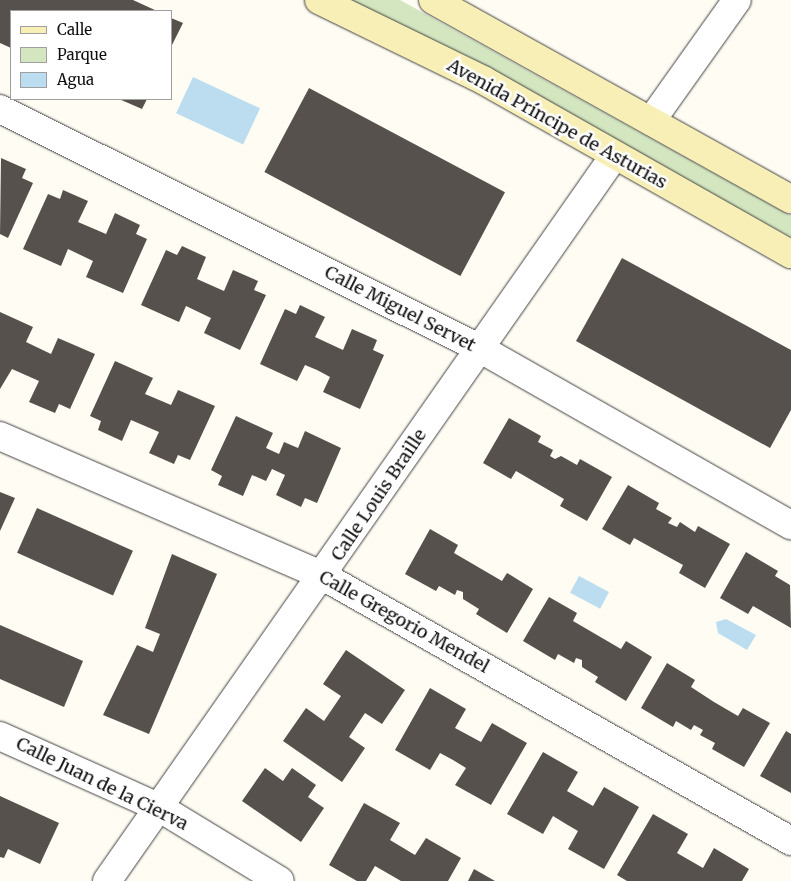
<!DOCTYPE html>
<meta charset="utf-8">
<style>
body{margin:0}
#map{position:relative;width:791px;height:881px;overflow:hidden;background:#fefcf3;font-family:Merriweather,serif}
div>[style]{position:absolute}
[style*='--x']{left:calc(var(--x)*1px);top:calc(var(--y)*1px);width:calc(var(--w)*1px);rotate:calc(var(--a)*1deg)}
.green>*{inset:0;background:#d3e6bf}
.water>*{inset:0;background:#bcddf0;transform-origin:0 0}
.building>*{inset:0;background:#57514d;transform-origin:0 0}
.roads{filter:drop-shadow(0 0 1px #424242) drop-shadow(0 0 1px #424242)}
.street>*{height:28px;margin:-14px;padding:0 14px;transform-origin:14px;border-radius:14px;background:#fff}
.secondary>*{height:28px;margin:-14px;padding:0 14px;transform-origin:14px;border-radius:14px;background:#f7efb5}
span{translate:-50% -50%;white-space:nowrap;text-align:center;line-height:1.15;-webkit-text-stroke:5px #fff;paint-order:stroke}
.street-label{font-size:18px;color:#0f0f0f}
.legend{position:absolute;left:10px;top:10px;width:162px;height:90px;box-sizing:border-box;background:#fff;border:1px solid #9f9f9f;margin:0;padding:6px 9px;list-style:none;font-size:15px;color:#0f0f0f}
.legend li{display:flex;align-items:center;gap:10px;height:25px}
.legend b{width:25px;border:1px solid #9f9f9f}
</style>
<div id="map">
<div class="green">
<div style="clip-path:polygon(351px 0,400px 0,791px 216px,791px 237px)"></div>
</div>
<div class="water">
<div style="left:193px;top:77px;width:74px;height:40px;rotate:25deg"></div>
<div style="left:579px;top:576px;width:34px;height:19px;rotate:28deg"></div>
<div style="clip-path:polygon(726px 619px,756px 635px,747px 650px,718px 633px,716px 622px)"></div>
</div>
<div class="building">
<div style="clip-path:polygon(0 0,133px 0,157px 11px,11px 11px,11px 48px,0 43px)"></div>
<div style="clip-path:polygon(171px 18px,183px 23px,171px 47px)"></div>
<div style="left:309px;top:88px;width:222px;height:95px;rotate:28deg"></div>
<div style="clip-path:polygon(119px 99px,147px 99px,142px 109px)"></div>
<div style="clip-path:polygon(1px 158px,26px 169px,22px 178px,33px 183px,8px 238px,0 234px)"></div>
<div style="clip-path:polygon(63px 190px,88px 201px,78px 222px,106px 234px,115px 213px,140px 225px,136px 234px,147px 239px,123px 293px,86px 277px,93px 261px,68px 249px,61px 266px,23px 249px,48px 194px,60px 199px)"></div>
<div style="clip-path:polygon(182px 246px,206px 257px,197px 279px,224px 291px,233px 270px,258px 281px,254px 290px,266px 295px,240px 350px,204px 333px,211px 318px,186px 306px,179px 322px,141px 305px,166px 250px,177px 255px)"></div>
<div style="clip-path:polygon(622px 258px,791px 350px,791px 410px,770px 448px,576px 341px)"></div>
<div style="clip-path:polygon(300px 305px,325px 317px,315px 337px,343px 350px,352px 329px,377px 340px,373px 350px,384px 355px,360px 409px,323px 392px,330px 377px,317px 370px,305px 365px,297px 381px,260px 364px,285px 309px,296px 314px)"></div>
<div style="clip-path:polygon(0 312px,33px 327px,26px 342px,51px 354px,58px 338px,95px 354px,70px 409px,59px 404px,55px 413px,29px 402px,39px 381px,12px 369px,0 389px)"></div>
<div style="clip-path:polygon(115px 361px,153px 378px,145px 394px,171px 405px,178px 390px,215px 406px,190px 460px,178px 455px,174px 464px,149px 453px,159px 432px,131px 420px,122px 441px,98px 430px,101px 421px,90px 416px)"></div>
<div style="clip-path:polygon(236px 416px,273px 433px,266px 448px,279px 454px,284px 442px,298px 448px,305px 431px,341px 448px,317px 503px,305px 498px,301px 507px,276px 495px,285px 475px,272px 469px,266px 481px,252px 475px,243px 496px,218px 485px,222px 476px,211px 470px)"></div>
<div style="clip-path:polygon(509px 418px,541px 436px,538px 442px,553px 450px,550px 456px,555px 459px,561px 456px,577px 465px,580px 459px,612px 477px,587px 521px,560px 506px,564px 499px,516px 471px,511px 479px,483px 463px)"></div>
<div style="clip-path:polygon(628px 485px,659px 503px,656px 509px,672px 518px,668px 523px,677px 527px,680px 522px,695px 532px,698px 526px,730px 544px,705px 588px,679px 573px,683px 565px,634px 538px,630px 545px,602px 529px)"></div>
<div style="clip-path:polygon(0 492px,15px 498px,0 531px)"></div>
<div style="left:37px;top:508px;width:105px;height:49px;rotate:24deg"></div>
<div style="clip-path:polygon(430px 529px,458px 545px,454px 553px,502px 581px,507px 573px,533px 589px,507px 633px,476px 614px,479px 609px,463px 599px,463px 592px,457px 590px,455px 595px,439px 586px,436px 591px,405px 574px)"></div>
<div style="clip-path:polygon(746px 552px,778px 571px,775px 576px,790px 585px,791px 628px,753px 606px,748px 614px,720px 598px)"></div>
<div style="clip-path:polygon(172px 554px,217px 574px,149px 734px,103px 715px,137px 645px,153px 652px,160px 634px,145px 628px)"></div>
<div style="clip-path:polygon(549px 597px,577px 613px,573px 621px,621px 649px,626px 641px,652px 657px,626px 701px,595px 682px,598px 677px,582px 667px,582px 660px,576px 658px,574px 663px,558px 654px,555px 660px,523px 641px)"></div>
<div style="clip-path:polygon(0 625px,83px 661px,64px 707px,0 679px)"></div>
<div style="clip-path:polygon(346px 650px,405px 690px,382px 724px,365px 713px,349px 737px,365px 748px,342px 782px,283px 741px,306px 708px,324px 721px,341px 696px,323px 684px)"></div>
<div style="clip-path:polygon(667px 663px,695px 680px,691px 687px,714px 702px,738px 716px,743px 708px,770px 723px,744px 767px,712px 749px,715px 743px,700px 735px,703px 730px,694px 725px,691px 730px,676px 721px,673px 727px,641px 708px)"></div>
<div style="clip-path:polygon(430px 688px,466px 709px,455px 728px,481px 742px,492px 723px,527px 743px,491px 805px,455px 785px,466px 768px,453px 760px,440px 753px,430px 770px,395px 750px)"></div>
<div style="clip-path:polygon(786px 731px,791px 734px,791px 793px,760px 776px)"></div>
<div style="clip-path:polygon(543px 752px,578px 772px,567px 791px,593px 806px,604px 787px,639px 807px,604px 869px,568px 849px,578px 831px,566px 824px,553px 816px,543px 834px,507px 814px)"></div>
<div style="clip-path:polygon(265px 768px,283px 781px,292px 768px,316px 785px,308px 797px,324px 808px,301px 842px,242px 801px)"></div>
<div style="clip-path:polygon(0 796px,59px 823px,40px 864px,8px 849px,4px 858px,0 857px)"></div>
<div style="clip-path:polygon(364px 803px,400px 823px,390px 840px,415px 855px,426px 838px,461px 858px,448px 881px,401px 881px,375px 866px,366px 881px,357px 881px,329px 865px)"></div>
<div style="clip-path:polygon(653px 814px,688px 834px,677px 853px,703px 868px,714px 848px,749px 869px,742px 881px,627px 881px,617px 875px)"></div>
<div style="clip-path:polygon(474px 869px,495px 881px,468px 881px)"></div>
</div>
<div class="roads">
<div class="street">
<div style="--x:0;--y:109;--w:535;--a:26.52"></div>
<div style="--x:479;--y:348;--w:359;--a:29.6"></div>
<div style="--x:651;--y:121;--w:148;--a:-54.6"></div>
<div style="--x:0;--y:436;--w:352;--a:23.4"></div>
<div style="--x:323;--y:576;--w:538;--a:29.52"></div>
<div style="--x:0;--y:736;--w:175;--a:24.2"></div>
<div style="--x:160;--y:808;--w:140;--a:31.3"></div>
<div style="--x:107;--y:881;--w:885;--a:-55.03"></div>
</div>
<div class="secondary">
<div style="--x:319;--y:0;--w:182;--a:26"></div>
<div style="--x:483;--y:80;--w:354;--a:29.5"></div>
<div style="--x:433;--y:0;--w:410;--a:29.1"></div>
</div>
</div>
<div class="street-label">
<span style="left:557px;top:124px;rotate:29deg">Avenida Príncipe de Asturias</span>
<span style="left:400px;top:309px;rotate:27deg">Calle Miguel Servet</span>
<span style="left:379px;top:495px;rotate:-56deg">Calle Louis Braille</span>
<span style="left:404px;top:622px;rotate:29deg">Calle Gregorio Mendel</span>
<span style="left:102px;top:784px;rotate:26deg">Calle Juan de la Cierva</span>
</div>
<ul class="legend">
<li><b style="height:6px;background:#f7efb5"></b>Calle</li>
<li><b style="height:14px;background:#d3e6bf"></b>Parque</li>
<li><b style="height:14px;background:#bcddf0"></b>Agua</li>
</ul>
</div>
